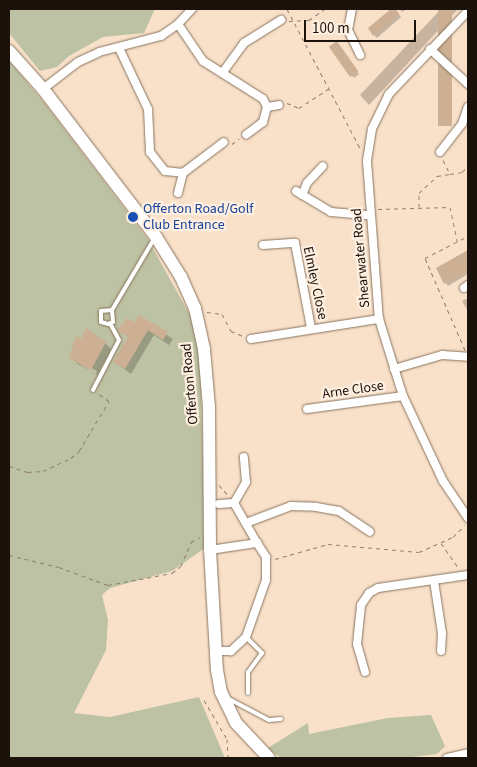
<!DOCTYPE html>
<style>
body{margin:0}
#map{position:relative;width:477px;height:767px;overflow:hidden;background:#f8e0c9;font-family:"Source Sans 3",sans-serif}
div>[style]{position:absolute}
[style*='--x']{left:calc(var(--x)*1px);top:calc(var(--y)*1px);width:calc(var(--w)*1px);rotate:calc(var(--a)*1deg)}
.green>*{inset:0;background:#bcc2a3}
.shadow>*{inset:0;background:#0003}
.building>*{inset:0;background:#cdb093;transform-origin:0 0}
.path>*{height:1px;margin-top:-0.5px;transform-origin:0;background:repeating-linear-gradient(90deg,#908070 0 4px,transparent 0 8px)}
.roads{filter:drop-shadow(0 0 1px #89745e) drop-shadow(0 0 1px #89745e)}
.service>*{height:4px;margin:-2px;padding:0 2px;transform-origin:2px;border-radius:2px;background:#fff}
.minor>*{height:8px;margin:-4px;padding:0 4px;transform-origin:4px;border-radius:4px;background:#fff}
.primary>*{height:12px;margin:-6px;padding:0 6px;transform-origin:6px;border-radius:6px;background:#fff}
.dots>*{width:14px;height:14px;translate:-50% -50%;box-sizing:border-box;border:2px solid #feefe1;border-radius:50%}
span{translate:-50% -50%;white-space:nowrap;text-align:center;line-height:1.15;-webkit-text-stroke:4.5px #feefe1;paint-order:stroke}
.transit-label{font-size:14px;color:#164399}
.left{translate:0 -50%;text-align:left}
.street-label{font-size:14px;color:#1b130b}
.frame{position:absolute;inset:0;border:10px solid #1b130b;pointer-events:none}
.scale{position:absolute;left:304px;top:20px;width:112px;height:22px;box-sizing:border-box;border:2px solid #1b130b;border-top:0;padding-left:6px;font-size:15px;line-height:18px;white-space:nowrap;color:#1b130b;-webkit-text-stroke:4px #feefe1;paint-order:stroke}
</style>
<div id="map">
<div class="green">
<div style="clip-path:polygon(9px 9px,155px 9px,144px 33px,103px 37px,69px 56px,57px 67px,40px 71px,9px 33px)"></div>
<div style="clip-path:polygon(9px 61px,46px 105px,147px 238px,190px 315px,200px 351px,205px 548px,172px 571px,110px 588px,102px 595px,108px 620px,106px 650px,74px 713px,110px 717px,199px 697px,225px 758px,9px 758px)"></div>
<div style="clip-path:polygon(431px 715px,445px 746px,437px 754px,404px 758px,281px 758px,268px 748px,308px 723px,309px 734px,388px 718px)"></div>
</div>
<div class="shadow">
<div style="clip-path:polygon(395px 9px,401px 17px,377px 38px,374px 35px,384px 19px,382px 16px)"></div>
<div style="clip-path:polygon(399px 9px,407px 9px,402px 12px)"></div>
<div style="clip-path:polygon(441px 9px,458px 9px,369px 105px,360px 95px)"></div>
<div style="clip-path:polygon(339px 46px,359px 74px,354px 78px,351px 75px)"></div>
<div style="clip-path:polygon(468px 251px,468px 274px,448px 286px,437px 269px)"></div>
<div style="clip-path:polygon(468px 298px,468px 311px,462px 301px)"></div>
<div style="clip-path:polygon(139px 317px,173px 339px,169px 345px,154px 335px,131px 374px,115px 362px,129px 338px,120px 330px,136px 324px)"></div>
<div style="clip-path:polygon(evenodd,81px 341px,105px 343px,111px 349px,97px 375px,70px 358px,81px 341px,76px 360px,97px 371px,96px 374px,76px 363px,76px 360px)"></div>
</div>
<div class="building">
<div style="clip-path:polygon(391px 9px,396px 9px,399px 14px,373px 36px,368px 28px)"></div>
<div style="left:438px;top:9px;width:14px;height:117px"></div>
<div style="left:337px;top:41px;width:37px;height:10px;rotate:55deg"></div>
<div style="clip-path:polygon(468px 250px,468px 270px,444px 284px,436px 268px)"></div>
<div style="clip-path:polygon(139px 315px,168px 332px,163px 340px,148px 330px,125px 369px,113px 362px,128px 337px,118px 330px,127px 318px,135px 322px)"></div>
<div style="clip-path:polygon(86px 328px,106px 342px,91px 370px,69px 358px,76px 336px,81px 339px)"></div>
</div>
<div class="path">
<div style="--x:287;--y:9;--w:159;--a:62.3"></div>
<div style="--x:289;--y:21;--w:20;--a:-3"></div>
<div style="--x:309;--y:20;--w:19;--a:-35"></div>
<div style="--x:287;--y:103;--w:13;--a:23"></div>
<div style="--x:299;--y:108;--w:35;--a:-33"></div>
<div style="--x:232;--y:144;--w:9;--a:-36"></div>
<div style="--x:443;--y:160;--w:16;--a:63"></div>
<div style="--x:450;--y:174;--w:12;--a:-9"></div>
<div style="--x:462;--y:172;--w:8;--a:-45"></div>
<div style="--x:419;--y:207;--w:14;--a:-90"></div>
<div style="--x:419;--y:193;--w:25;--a:-43"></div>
<div style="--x:437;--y:176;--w:13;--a:-9"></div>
<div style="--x:378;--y:209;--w:72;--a:-1.6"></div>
<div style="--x:450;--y:207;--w:35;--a:78"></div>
<div style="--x:207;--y:312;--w:15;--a:8"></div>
<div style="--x:222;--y:314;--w:19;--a:62"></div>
<div style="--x:231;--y:331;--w:13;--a:23"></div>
<div style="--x:465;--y:350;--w:100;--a:-113.5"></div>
<div style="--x:425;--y:258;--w:48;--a:-27.1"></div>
<div style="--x:9;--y:466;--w:20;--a:18"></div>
<div style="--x:28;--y:472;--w:15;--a:-4"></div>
<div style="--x:43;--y:471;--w:31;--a:-25"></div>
<div style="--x:71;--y:458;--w:11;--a:-41"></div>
<div style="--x:79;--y:451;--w:58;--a:-59"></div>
<div style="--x:109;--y:401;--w:14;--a:-146"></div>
<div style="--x:219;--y:485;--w:13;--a:48"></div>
<div style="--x:441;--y:543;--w:32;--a:55"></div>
<div style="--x:9;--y:555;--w:51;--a:13.5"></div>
<div style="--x:59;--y:567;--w:52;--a:20.2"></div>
<div style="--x:108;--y:585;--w:65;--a:-10.6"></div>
<div style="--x:172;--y:573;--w:11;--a:-38"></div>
<div style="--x:181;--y:566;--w:26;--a:-67"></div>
<div style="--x:191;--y:542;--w:10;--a:-29"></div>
<div style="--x:275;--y:559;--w:55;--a:-15.8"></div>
<div style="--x:328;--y:544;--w:91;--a:5"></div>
<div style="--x:419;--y:552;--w:37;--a:-24"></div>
<div style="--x:453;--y:537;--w:17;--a:-45"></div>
<div style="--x:204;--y:700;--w:45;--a:59.5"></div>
<div style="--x:227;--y:739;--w:19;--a:87"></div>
</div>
<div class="roads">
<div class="service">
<div style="--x:112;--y:310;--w:11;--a:175"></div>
<div style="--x:101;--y:311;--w:11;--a:90"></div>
<div style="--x:101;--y:322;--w:7;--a:16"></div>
<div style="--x:108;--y:324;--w:5;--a:-22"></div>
<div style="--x:113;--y:322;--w:12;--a:-95"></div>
<div style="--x:112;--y:310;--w:82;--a:-59.4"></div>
<div style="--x:93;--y:390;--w:56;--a:-62.5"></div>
<div style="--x:119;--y:340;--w:19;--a:-118"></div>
<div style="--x:246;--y:637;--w:23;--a:45"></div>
<div style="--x:262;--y:653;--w:24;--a:126"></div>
<div style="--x:248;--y:672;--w:21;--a:90"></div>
<div style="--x:229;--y:699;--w:45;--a:27.7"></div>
<div style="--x:269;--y:720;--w:12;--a:-5"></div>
</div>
<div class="minor">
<div style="--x:352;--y:9;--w:21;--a:101"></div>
<div style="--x:348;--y:30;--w:28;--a:64"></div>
<div style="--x:468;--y:11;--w:115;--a:133.6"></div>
<div style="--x:389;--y:94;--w:39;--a:116"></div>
<div style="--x:372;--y:129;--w:32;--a:99"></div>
<div style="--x:367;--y:161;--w:158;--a:85.7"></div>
<div style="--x:379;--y:319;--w:81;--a:72.7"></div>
<div style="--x:403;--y:396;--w:94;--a:64.8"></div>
<div style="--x:443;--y:481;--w:45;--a:56"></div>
<div style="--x:178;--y:24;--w:45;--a:56"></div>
<div style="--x:203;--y:61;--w:71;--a:32.3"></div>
<div style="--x:263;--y:99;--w:9;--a:63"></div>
<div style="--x:267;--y:107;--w:16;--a:105"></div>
<div style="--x:263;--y:122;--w:21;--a:143"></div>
<div style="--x:119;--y:48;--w:68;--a:64.6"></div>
<div style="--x:148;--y:109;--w:43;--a:87.3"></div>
<div style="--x:150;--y:152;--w:24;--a:52"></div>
<div style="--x:165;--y:171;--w:18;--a:6"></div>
<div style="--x:183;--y:173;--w:51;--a:-37.1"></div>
<div style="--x:430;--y:49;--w:52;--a:42.6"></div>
<div style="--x:223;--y:72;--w:36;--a:-54"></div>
<div style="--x:244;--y:43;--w:44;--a:-31.9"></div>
<div style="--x:43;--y:89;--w:44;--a:-37.6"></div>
<div style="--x:78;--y:62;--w:23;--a:-25"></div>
<div style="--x:99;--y:52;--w:64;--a:-14.5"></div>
<div style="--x:161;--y:36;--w:21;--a:-35"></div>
<div style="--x:178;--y:24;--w:21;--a:-47"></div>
<div style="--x:267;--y:107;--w:12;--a:-9"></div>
<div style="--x:440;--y:152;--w:36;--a:-52"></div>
<div style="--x:462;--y:124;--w:18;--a:-71"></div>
<div style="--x:296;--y:191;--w:41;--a:31"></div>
<div style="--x:331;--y:212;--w:38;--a:5"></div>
<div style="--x:178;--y:193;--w:21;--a:-76"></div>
<div style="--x:302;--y:195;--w:13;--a:-67"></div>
<div style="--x:307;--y:183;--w:23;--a:-47"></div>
<div style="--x:263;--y:245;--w:32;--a:-4"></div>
<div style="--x:295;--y:243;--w:86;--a:79.3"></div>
<div style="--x:464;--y:288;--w:5;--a:-37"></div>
<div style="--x:251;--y:339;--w:130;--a:-8.9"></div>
<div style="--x:394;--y:369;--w:50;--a:-16.3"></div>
<div style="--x:442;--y:355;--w:26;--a:4"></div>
<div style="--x:307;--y:409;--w:97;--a:-7.7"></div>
<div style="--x:234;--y:503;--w:24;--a:-60"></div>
<div style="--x:246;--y:482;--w:25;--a:-95"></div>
<div style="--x:219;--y:504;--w:15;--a:-4"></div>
<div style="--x:234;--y:503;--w:46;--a:60.1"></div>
<div style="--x:246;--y:523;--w:48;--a:-20.7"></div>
<div style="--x:291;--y:506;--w:25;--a:2"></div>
<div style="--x:316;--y:507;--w:23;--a:10"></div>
<div style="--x:339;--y:511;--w:37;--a:34"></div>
<div style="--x:210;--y:550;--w:48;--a:-8.5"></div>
<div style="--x:257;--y:543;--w:17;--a:57"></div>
<div style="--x:266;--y:557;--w:23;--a:90"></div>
<div style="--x:266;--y:580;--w:60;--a:109.3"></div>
<div style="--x:246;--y:637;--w:21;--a:137"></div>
<div style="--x:231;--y:651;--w:16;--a:180"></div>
<div style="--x:434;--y:581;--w:53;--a:81.3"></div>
<div style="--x:442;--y:633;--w:18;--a:93"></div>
<div style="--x:365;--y:672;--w:29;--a:-106"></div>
<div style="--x:357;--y:644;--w:39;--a:-84"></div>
<div style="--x:361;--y:605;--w:14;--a:-56"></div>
<div style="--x:369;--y:593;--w:10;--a:-29"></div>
<div style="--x:378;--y:588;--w:91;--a:-8.2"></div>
<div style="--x:447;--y:758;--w:22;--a:-13"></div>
</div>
<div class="primary">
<div style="--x:9;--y:51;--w:51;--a:48.2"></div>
<div style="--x:43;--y:89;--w:186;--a:52.6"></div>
<div style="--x:156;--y:237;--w:47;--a:58"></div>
<div style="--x:181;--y:277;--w:34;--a:66"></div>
<div style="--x:195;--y:308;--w:42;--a:77.6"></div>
<div style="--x:204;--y:349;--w:58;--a:85.1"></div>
<div style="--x:209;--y:407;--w:143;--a:89.6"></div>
<div style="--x:210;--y:550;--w:120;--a:86.7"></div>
<div style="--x:217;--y:670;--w:22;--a:80"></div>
<div style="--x:221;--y:692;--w:34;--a:64"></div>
<div style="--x:236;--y:723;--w:48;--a:46.7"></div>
</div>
</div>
<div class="dots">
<div style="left:133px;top:217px;background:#1a4fb4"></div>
</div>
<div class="transit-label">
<span class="left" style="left:143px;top:217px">Offerton Road/Golf<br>Club Entrance</span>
</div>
<div class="street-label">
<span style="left:361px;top:258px;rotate:-95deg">Shearwater Road</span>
<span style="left:315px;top:283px;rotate:78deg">Elmley Close</span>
<span style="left:190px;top:384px;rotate:-95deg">Offerton Road</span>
<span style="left:353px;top:390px;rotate:-8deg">Arne Close</span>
</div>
<div class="frame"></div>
<div class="scale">100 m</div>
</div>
